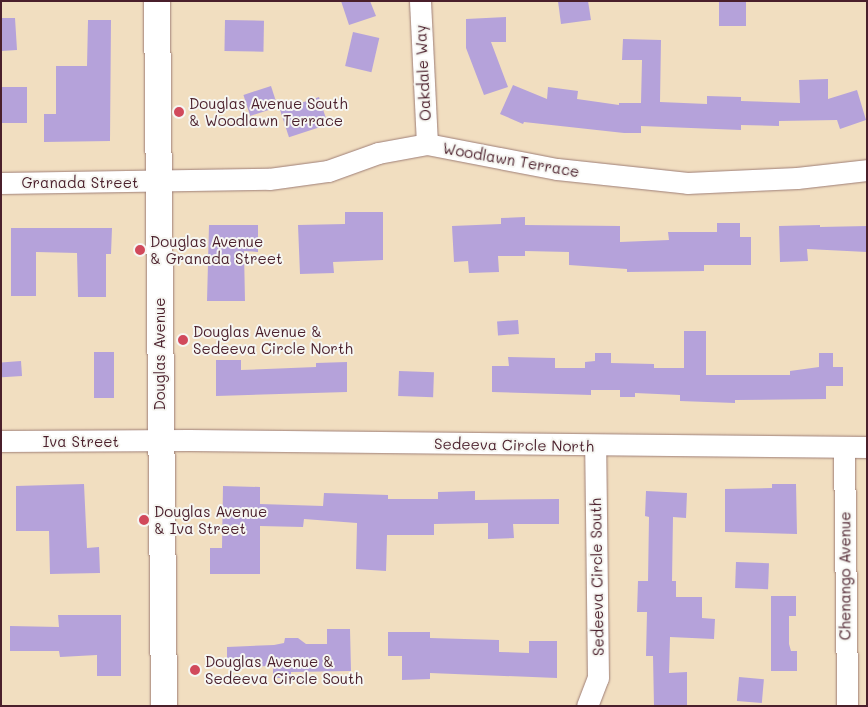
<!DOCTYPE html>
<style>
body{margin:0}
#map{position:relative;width:868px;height:707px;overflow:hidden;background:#f1dec0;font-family:Mali,sans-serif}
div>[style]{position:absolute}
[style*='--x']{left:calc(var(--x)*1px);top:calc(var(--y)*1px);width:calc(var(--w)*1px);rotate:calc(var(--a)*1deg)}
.building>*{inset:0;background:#b5a2da;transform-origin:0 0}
.roads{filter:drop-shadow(0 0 1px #9e7e76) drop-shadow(0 0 1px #9e7e76)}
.minor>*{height:21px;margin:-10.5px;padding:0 10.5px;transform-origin:10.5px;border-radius:10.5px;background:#fff}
.tertiary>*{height:26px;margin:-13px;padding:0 13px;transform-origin:13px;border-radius:13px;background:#fff}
.dots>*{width:14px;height:14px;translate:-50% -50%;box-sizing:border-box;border:2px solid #f6f6f2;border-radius:50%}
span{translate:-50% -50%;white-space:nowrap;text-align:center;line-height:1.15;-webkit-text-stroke:4px #f6f6f2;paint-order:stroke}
.street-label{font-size:15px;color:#4a1f2b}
.poi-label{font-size:15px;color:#4a1f2b}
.left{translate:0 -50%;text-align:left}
.frame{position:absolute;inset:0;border:2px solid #4a1f2b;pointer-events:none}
</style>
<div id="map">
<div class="building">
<div style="clip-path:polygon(341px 1px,370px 1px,376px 16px,349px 25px)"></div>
<div style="clip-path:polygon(558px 1px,588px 1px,591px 20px,561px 24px)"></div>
<div style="left:719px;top:1px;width:27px;height:25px"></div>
<div style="clip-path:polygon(506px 17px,506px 42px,491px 42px,508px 87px,484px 95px,466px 48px,466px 19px)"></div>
<div style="clip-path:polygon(1px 18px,15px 18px,17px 50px,1px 51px)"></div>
<div style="clip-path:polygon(88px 20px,111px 20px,110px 141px,44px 142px,44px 114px,56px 114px,56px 66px,87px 66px)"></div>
<div style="left:225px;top:20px;width:39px;height:31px;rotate:1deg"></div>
<div style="left:353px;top:32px;width:27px;height:35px;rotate:13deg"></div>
<div style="clip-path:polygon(623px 39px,661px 40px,660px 102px,707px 104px,707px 96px,741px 97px,741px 101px,800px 103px,799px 80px,828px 79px,828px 99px,857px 90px,866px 120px,840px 129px,837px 120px,779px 121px,779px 126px,741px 125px,741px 130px,641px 126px,641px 133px,624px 133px,524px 122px,523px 124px,500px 114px,513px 85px,547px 99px,548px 87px,578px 91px,577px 99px,619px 105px,619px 103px,641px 103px,642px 60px,622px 60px)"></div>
<div style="left:271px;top:86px;width:22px;height:29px;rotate:72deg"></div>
<div style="left:1px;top:87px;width:26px;height:36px"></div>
<div style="left:319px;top:97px;width:29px;height:41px;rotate:72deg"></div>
<div style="clip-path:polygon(345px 212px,383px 212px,383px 260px,333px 262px,334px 273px,300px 274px,298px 225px,345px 224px)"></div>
<div style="clip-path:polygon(525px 217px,525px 225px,620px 226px,620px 242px,669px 240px,668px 232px,717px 232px,717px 223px,740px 223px,740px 237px,751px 237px,751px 265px,704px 265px,704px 271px,627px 272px,627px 269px,569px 265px,569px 252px,525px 251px,525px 256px,498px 256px,499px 272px,469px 273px,468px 261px,454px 262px,452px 226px,501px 224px,501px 218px)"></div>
<div style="clip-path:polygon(209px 225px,258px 225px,258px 252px,244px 251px,245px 301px,207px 301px)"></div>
<div style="clip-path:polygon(820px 225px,820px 227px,867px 226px,867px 252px,807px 249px,808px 261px,780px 262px,779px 226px)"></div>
<div style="clip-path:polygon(11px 228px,112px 228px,111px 254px,106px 254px,106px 297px,78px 297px,77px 253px,36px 252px,36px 296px,11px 296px)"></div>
<div style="left:518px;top:320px;width:14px;height:21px;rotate:86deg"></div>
<div style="clip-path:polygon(684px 331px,706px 331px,706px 375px,790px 375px,790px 371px,819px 367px,819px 353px,833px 353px,833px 367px,843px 367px,843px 386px,826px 386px,826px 399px,735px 400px,735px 403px,680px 401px,680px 395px,635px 393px,635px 397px,620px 397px,620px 390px,591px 390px,591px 395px,492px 392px,492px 366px,509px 366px,508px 357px,555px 358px,555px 368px,585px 368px,585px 362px,595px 361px,595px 353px,611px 353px,611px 363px,654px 364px,654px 368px,684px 368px)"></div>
<div style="left:94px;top:352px;width:20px;height:46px"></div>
<div style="clip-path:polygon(216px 360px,241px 360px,241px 370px,316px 367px,316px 363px,347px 362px,347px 392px,216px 396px)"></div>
<div style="left:21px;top:361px;width:15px;height:20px;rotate:86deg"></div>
<div style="left:399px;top:371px;width:35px;height:25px;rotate:2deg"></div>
<div style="clip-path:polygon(84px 484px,87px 548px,99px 547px,100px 573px,50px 574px,49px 531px,16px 531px,16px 486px)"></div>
<div style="clip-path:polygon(772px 484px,796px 484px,797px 534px,725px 532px,725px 489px,772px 488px)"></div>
<div style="clip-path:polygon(223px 486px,260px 487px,260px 504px,323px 506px,324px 493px,388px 495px,388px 499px,438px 499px,438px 492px,475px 491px,475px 500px,559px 499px,559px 524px,513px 524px,514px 538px,488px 539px,488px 523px,434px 524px,434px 535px,387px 535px,386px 571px,356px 569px,357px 523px,304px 519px,303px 527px,260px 526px,260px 574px,210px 574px,210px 548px,222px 548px)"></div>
<div style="clip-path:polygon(646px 491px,687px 493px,686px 518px,673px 517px,672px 581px,676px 581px,676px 597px,702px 597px,702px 618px,715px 619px,714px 639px,670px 637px,669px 673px,687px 672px,687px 706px,654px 706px,653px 656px,646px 656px,647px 612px,637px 612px,638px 581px,648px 581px,649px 517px,645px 516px)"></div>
<div style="left:736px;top:562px;width:33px;height:26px;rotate:2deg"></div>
<div style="clip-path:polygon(771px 596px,796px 596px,796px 616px,789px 616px,789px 644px,791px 651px,797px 651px,797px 671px,771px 671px)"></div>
<div style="clip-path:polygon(58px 615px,121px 615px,121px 676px,97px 676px,97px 655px,60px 657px,59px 651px,10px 651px,10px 626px,59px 627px)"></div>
<div style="clip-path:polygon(327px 629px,350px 629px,351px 671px,291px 672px,291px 678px,273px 678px,273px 666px,227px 667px,227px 647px,274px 645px,284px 643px,285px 638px,298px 638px,306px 644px,327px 644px)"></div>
<div style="clip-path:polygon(388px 632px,430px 632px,430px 638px,499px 640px,499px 652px,529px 653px,529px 641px,557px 641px,557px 678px,430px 673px,430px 679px,402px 680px,402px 656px,388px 656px)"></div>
<div style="left:739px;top:677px;width:25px;height:24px;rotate:5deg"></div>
</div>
<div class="roads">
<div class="minor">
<div style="--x:420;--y:1;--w:143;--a:87.2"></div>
<div style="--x:1;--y:183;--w:268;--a:-0.9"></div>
<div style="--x:269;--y:179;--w:60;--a:-7.7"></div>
<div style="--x:328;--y:171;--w:53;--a:-19.8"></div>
<div style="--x:378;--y:153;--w:50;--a:-10.4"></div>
<div style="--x:427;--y:144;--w:132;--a:10.9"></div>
<div style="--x:557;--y:169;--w:131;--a:6.1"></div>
<div style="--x:687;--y:183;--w:110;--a:-2.6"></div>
<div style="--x:797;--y:178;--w:70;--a:-6.5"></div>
<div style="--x:1;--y:441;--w:188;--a:-0.3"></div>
<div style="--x:189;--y:440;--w:678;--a:0.59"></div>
<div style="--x:844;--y:447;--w:259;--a:89.3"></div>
<div style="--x:587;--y:706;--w:30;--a:-69"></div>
<div style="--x:598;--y:678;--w:232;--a:-90.7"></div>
</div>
<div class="tertiary">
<div style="--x:157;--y:1;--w:705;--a:89.43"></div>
</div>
</div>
<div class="dots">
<div style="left:179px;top:112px;background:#d1495b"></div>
<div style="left:140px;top:250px;background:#d1495b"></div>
<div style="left:183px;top:340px;background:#d1495b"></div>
<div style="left:144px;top:520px;background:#d1495b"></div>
<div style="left:195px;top:670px;background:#d1495b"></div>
</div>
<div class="street-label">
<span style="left:423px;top:73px;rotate:-93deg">Oakdale Way</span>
<span style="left:511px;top:160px;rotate:10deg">Woodlawn Terrace</span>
<span style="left:80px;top:183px">Granada Street</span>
<span style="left:160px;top:354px;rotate:-90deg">Douglas Avenue</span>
<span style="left:81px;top:442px">Iva Street</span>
<span style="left:514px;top:445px;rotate:1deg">Sedeeva Circle North</span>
<span style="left:845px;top:576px;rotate:-90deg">Chenango Avenue</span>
<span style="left:597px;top:577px;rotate:-91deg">Sedeeva Circle South</span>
</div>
<div class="poi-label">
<span class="left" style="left:189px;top:112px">Douglas Avenue South<br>&amp; Woodlawn Terrace</span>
<span class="left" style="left:150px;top:250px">Douglas Avenue<br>&amp; Granada Street</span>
<span class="left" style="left:193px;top:340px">Douglas Avenue &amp;<br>Sedeeva Circle North</span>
<span class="left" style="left:154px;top:520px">Douglas Avenue<br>&amp; Iva Street</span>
<span class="left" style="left:205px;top:670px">Douglas Avenue &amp;<br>Sedeeva Circle South</span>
</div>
<div class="frame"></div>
</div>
